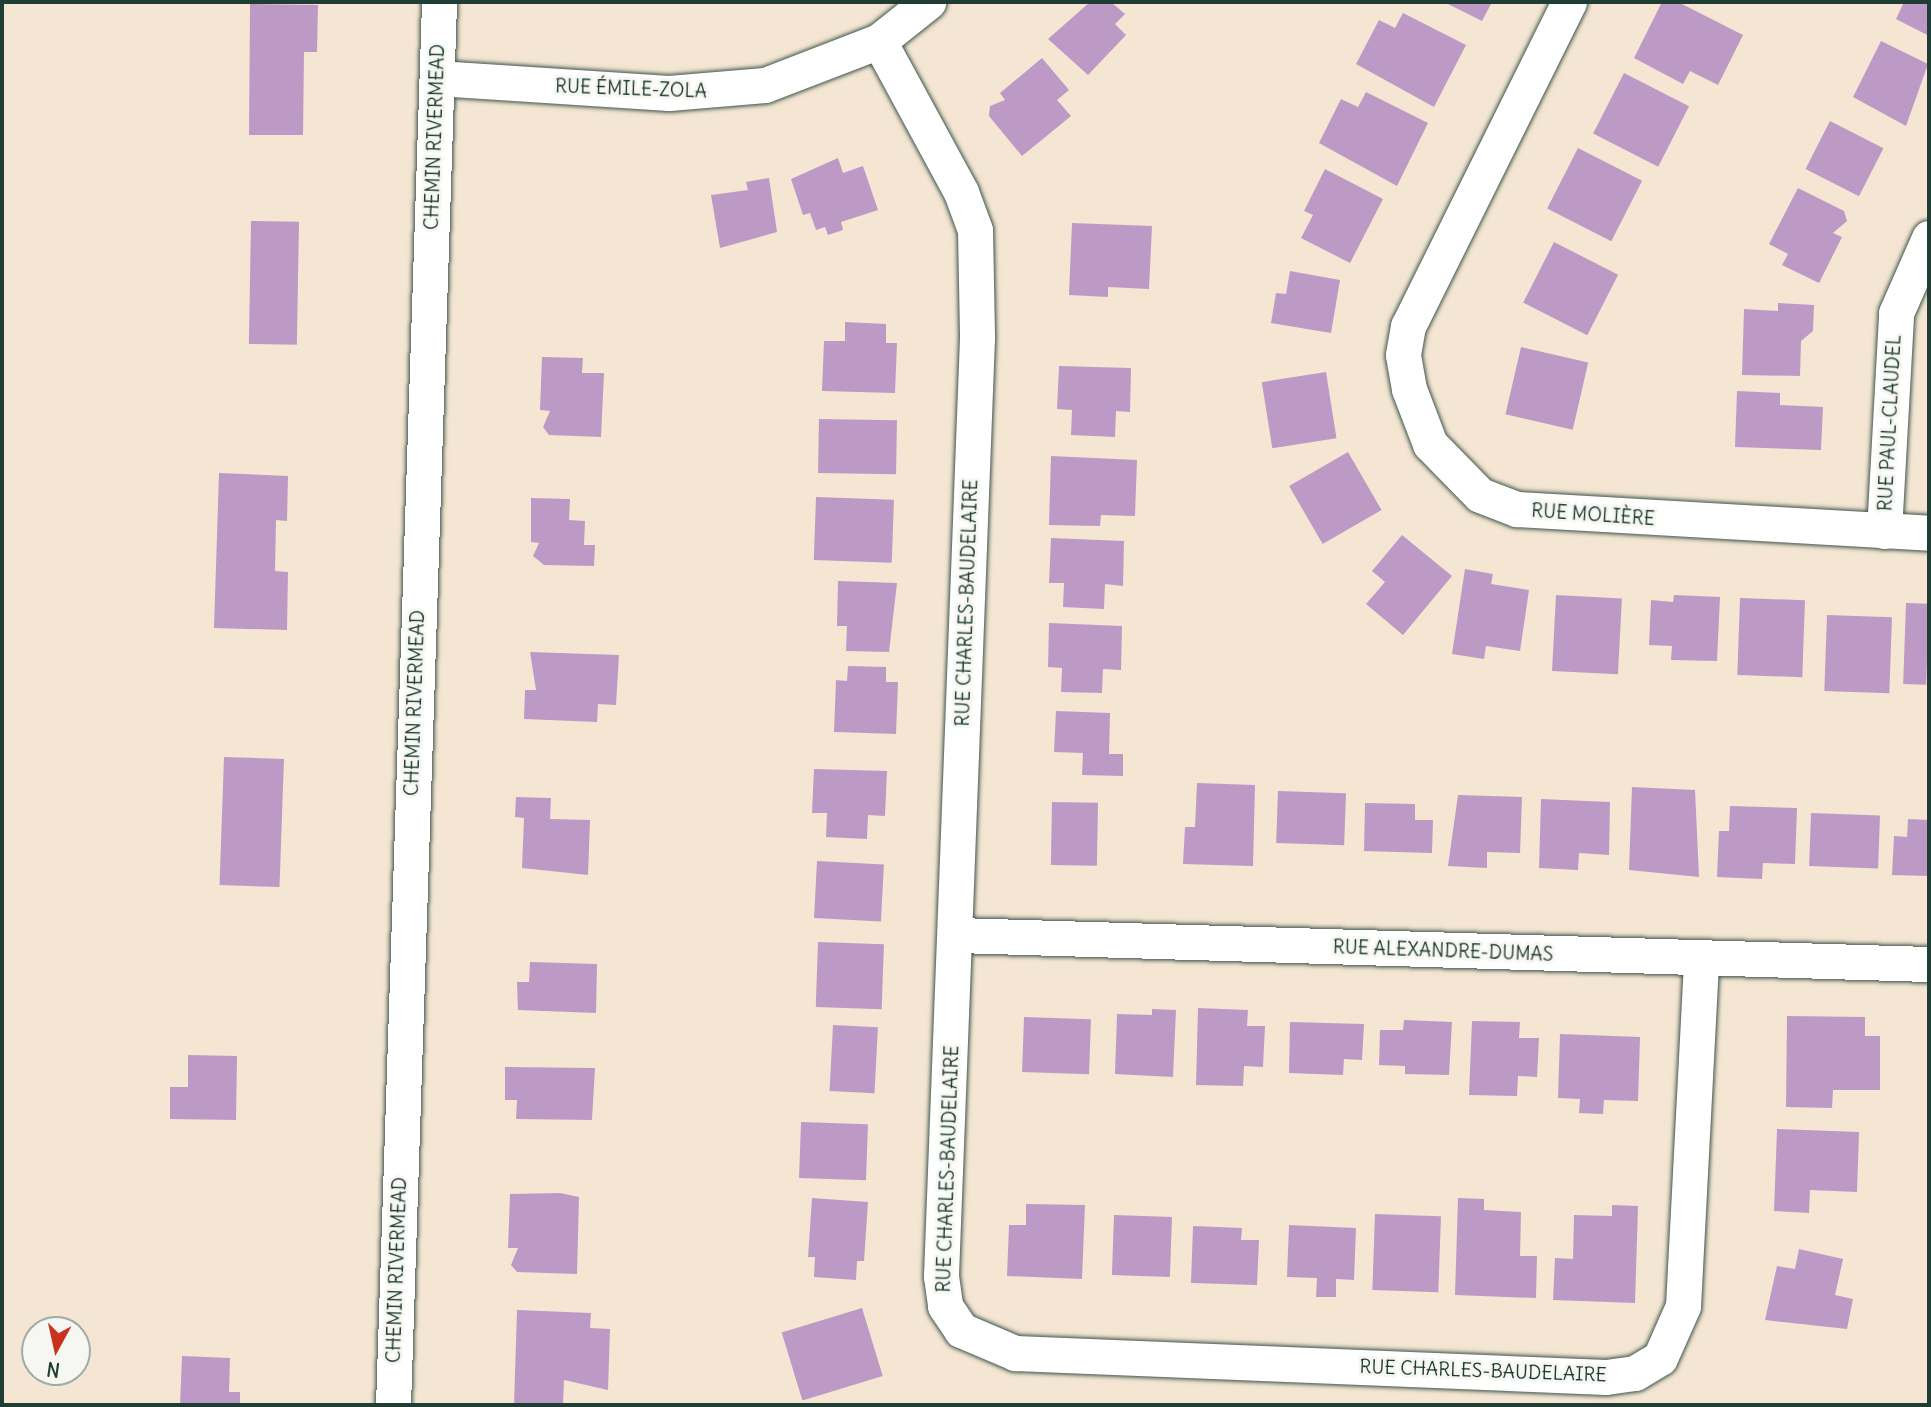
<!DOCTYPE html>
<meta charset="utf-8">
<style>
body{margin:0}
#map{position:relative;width:1931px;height:1407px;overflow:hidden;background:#f4e6d3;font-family:Delius,sans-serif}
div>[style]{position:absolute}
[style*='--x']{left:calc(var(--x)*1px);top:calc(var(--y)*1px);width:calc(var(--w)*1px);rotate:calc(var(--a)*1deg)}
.building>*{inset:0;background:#bd9ac6;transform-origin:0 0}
.roads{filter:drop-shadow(0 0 2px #3f564c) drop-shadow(0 0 2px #3f564c)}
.street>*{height:35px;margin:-17.5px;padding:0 17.5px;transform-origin:17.5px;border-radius:17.5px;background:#fff}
span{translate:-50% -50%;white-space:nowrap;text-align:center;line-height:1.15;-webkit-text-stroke:6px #f6f6f2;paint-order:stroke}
.street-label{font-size:19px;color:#1f3d34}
.frame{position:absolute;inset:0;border:4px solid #1f3d34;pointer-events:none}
.north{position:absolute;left:21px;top:1316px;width:70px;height:70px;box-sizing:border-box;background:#f6f6f2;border:2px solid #a0aca6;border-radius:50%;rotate:188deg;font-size:19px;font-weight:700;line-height:28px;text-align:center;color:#1f3d34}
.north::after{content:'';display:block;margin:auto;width:24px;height:32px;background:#c8321e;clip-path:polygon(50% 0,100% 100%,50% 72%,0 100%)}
</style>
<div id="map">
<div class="building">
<div style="clip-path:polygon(1090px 2px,1111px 2px,1125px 14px,1115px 24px,1126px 35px,1088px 75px,1048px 39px)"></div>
<div style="clip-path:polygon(1444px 2px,1492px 2px,1482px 21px)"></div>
<div style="clip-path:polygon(1662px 2px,1678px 2px,1743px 35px,1718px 85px,1690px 71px,1683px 84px,1634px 58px)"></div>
<div style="clip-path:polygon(1904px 2px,1929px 2px,1929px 36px,1896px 19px)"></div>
<div style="clip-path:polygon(250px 4px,318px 5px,317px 52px,304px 52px,303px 135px,249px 135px)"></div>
<div style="clip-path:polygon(1403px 13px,1466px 45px,1434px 107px,1356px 64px,1379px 20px,1395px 28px)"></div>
<div style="clip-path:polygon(1881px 41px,1928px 64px,1906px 126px,1853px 97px)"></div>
<div style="clip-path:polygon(1042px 58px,1069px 90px,1057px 100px,1071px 116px,1022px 156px,989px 116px,990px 106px,1005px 100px,1000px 93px)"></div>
<div style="left:1624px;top:73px;width:73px;height:68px;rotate:27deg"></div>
<div style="clip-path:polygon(1366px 92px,1428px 123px,1397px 186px,1319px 143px,1341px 99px,1358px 107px)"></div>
<div style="left:1830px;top:121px;width:60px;height:54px;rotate:27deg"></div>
<div style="left:1578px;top:148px;width:72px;height:68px;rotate:27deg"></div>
<div style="clip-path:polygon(838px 158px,843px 173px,863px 166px,878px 210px,841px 222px,843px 230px,828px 235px,825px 227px,816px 230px,810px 213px,803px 215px,791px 179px)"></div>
<div style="clip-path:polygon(1325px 169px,1383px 199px,1350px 263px,1301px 238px,1313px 215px,1304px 211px)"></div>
<div style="clip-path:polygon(769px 178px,777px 232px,720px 248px,711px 195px,748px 190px,746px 182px)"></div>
<div style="clip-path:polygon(1798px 188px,1844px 211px,1847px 221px,1833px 233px,1842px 237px,1819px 283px,1782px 265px,1788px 254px,1769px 244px)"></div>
<div style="left:251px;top:221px;width:48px;height:123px;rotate:1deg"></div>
<div style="clip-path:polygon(1072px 223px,1152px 226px,1149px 289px,1108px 287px,1108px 297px,1069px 295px)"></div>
<div style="left:1554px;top:242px;width:72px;height:68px;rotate:27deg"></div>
<div style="clip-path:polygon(1290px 271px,1340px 280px,1331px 333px,1271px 323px,1276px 293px,1286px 294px)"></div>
<div style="clip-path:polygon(1778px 303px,1814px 305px,1813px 331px,1801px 341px,1800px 376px,1742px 375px,1744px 309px,1778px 311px)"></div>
<div style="clip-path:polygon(845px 322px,886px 324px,886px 343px,897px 343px,895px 393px,822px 391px,824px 341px,845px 341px)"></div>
<div style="left:1521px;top:347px;width:69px;height:69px;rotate:13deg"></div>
<div style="clip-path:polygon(542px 357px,583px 358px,582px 373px,604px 373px,601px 437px,549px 435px,543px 427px,550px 411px,540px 410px)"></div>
<div style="clip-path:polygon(1059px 366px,1131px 368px,1130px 412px,1116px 411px,1115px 437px,1071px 435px,1072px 410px,1057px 409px)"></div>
<div style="left:1326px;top:372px;width:67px;height:65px;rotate:81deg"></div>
<div style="clip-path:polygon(1737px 391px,1780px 393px,1780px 405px,1823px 407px,1821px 450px,1735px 447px)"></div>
<div style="left:819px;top:419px;width:78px;height:54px;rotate:1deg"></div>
<div style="left:1348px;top:452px;width:67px;height:68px;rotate:60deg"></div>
<div style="clip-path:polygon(1051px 456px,1137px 460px,1135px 516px,1101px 515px,1100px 526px,1049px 525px)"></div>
<div style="clip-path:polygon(219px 473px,288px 476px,287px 521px,276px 520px,275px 571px,288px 572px,287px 630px,214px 628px)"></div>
<div style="left:816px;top:497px;width:78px;height:63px;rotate:2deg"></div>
<div style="clip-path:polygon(531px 498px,570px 499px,569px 520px,585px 521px,584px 545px,595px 545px,594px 566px,544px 565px,533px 556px,539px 543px,531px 542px)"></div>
<div style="clip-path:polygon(1402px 535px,1452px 576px,1403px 635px,1366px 604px,1385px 582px,1372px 571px)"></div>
<div style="clip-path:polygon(1051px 538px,1124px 541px,1123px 586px,1105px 584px,1104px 609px,1063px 607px,1064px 583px,1049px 583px)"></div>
<div style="clip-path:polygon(1465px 569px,1493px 574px,1491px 584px,1529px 590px,1520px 651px,1486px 646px,1484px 659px,1452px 654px)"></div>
<div style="clip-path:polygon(838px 581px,897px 583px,889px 652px,846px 651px,847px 626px,837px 626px)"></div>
<div style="left:1556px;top:595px;width:66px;height:76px;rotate:3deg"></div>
<div style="clip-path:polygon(1674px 595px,1720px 597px,1717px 661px,1671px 660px,1672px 646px,1649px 645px,1651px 600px,1673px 602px)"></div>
<div style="left:1740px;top:598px;width:65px;height:77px;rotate:2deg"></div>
<div style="left:1906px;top:603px;width:23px;height:81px;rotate:2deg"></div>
<div style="left:1827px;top:615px;width:65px;height:76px;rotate:2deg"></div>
<div style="clip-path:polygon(1049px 623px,1122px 626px,1121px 670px,1103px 669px,1102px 693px,1061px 692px,1062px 668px,1048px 667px)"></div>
<div style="clip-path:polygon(530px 652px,619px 655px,616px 705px,598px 704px,597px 722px,524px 719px,525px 690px,536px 690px)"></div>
<div style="clip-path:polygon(848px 666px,886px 667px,886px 682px,898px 682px,896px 734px,834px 732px,836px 680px,847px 681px)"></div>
<div style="clip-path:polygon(1056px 711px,1110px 713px,1109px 754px,1123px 754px,1123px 776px,1082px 775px,1083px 753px,1054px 752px)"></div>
<div style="left:224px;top:757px;width:60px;height:128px;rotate:2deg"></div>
<div style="clip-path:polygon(814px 769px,887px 771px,885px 816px,868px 815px,867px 839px,826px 837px,827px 813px,812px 813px)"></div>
<div style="clip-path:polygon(1197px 783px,1255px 785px,1253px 866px,1183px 864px,1185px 827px,1195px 827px)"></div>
<div style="clip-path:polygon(1632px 787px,1695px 790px,1699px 877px,1629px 870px)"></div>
<div style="left:1278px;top:791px;width:68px;height:52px;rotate:2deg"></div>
<div style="clip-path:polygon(1458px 795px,1522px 797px,1520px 853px,1487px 852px,1487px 868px,1448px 866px)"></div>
<div style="clip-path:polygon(516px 797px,551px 798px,550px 819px,590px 820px,588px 875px,522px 868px,524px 818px,515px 817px)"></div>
<div style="clip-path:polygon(1541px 799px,1610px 802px,1609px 855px,1579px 853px,1578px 870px,1539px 868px)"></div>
<div style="left:1052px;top:802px;width:46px;height:63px;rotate:1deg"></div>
<div style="clip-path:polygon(1365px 803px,1415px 804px,1415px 820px,1433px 820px,1432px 853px,1364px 851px)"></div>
<div style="clip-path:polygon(1730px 806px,1797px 808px,1795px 864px,1763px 863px,1762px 879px,1717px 877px,1719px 831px,1729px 831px)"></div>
<div style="left:1811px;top:813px;width:69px;height:53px;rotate:2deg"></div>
<div style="clip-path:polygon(1908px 819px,1929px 820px,1929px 876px,1892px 875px,1894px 836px,1907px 837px)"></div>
<div style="left:817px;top:861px;width:67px;height:57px;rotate:3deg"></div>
<div style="left:818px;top:942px;width:66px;height:65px;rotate:2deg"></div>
<div style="clip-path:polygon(530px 962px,597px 964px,596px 1013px,518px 1010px,517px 982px,529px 982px)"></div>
<div style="clip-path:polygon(1198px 1008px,1248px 1010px,1247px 1026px,1265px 1026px,1263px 1067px,1244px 1066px,1243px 1086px,1196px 1085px)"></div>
<div style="clip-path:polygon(1152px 1009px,1176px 1010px,1173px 1077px,1115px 1074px,1117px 1014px,1152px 1015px)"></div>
<div style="clip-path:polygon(1787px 1016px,1865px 1017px,1865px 1036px,1880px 1036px,1880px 1090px,1833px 1090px,1832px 1108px,1786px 1107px)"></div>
<div style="left:1024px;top:1017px;width:67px;height:55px;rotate:2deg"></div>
<div style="clip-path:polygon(1404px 1020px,1452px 1022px,1449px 1075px,1405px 1074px,1405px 1066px,1379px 1065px,1380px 1030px,1403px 1030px)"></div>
<div style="clip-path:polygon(1472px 1021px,1520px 1022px,1519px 1038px,1539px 1038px,1537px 1077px,1518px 1076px,1517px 1096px,1469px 1095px)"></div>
<div style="clip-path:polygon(1290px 1022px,1364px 1024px,1362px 1060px,1344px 1059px,1343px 1075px,1289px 1073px)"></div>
<div style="left:833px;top:1025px;width:45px;height:66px;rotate:3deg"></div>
<div style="clip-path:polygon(1560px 1034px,1640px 1037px,1638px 1101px,1604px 1100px,1603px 1114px,1579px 1113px,1580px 1099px,1558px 1098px)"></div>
<div style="clip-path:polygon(188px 1055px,237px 1056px,236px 1120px,170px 1119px,170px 1087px,188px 1087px)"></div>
<div style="clip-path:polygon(505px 1067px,595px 1068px,592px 1120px,516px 1119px,517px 1100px,505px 1100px)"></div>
<div style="left:801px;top:1122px;width:67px;height:56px;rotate:2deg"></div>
<div style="clip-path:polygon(1777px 1129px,1859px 1132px,1857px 1192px,1810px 1190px,1809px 1213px,1774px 1211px)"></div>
<div style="clip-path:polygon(560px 1193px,579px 1197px,577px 1274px,517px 1272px,511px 1265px,518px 1248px,508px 1248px,510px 1194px)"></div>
<div style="clip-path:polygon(812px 1198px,868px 1202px,864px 1261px,857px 1261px,856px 1280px,814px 1277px,815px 1257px,808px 1257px)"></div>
<div style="clip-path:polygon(1458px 1198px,1484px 1199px,1484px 1210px,1521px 1212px,1520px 1256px,1537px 1256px,1536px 1298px,1455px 1295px)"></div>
<div style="clip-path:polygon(1026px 1204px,1085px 1205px,1082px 1279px,1007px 1276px,1009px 1225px,1026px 1225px)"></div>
<div style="clip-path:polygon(1612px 1205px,1638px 1206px,1635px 1303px,1553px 1300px,1555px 1258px,1573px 1259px,1574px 1215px,1612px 1216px)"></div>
<div style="left:1375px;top:1214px;width:66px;height:76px;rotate:2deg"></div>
<div style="left:1114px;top:1215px;width:58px;height:60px;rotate:2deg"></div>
<div style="clip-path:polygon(1289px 1225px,1356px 1228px,1354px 1280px,1336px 1279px,1336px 1297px,1316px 1297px,1317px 1278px,1287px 1277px)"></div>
<div style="clip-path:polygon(1193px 1226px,1242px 1228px,1241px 1240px,1259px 1240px,1257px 1285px,1191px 1283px)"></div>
<div style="clip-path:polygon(1799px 1249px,1843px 1259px,1835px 1295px,1853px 1299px,1847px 1329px,1765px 1320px,1777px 1266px,1795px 1269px)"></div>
<div style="left:862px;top:1308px;width:71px;height:84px;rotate:73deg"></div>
<div style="clip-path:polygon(517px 1310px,591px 1313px,590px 1328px,610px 1329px,608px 1390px,564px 1380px,563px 1405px,514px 1405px)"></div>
<div style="clip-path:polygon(182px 1356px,230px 1358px,229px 1392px,240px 1392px,240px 1405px,180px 1405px)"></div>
</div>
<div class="roads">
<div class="street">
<div style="--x:1569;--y:2;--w:362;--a:116.4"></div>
<div style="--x:1408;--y:326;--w:29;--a:100"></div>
<div style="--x:1403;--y:355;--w:35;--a:80"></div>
<div style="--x:1409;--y:389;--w:59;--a:69.1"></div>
<div style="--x:1430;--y:444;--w:71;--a:45.6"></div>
<div style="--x:1480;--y:495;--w:40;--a:21"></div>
<div style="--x:1517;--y:509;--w:413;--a:3.3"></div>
<div style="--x:879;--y:41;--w:172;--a:61.5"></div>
<div style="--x:961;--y:192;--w:40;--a:69.8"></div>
<div style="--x:975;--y:230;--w:108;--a:88.9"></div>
<div style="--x:977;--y:338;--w:939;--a:92.2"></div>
<div style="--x:941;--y:1276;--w:30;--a:82"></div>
<div style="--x:945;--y:1306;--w:29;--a:56"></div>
<div style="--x:961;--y:1330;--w:59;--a:23.1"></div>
<div style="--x:1015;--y:1353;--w:591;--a:2.33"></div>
<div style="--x:1606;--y:1377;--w:29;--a:-8"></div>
<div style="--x:1635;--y:1373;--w:29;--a:-31"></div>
<div style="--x:1660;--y:1358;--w:57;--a:-66.1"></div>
<div style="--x:1683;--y:1306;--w:346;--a:-87"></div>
<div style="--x:437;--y:78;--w:232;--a:3.7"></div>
<div style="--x:669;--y:93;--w:96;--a:-4.8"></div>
<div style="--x:765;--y:85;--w:122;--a:-21.1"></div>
<div style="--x:879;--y:41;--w:63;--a:-38.5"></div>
<div style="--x:1884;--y:531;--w:218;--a:-86.8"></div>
<div style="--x:1896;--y:313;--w:82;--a:-66.3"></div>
<div style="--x:957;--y:935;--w:972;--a:1.71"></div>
<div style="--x:393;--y:1405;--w:1404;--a:-88.12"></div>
</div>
</div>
<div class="street-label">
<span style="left:631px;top:89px;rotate:2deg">RUE ÉMILE-ZOLA</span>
<span style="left:435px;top:137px;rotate:-88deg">CHEMIN RIVERMEAD</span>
<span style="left:1890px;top:423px;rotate:-87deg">RUE PAUL-CLAUDEL</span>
<span style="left:1593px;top:515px;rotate:4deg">RUE MOLIÈRE</span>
<span style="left:967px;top:603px;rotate:-88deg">RUE CHARLES-BAUDELAIRE</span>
<span style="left:415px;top:703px;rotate:-88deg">CHEMIN RIVERMEAD</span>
<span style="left:1443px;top:951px;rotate:2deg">RUE ALEXANDRE-DUMAS</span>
<span style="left:948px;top:1169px;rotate:-88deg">RUE CHARLES-BAUDELAIRE</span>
<span style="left:397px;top:1270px;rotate:-88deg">CHEMIN RIVERMEAD</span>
<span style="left:1483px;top:1371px;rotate:2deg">RUE CHARLES-BAUDELAIRE</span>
</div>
<div class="frame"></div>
<div class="north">N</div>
</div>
